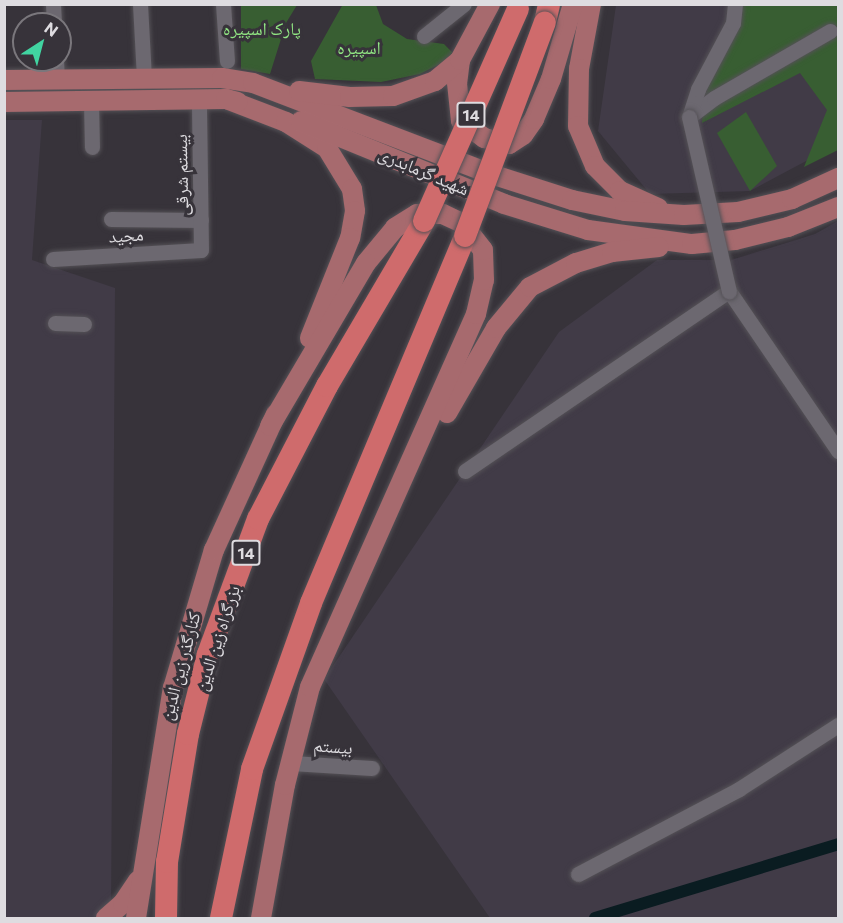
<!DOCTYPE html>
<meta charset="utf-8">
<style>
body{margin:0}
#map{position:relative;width:843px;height:923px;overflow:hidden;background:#37333a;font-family:Commissioner,"Noto Naskh Arabic",sans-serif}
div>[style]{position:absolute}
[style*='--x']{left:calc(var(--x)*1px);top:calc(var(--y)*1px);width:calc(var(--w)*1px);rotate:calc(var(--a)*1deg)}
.built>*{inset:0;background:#413b47}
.green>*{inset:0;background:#385e32}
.canal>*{height:12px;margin:-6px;padding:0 6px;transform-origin:6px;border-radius:6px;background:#0a1c21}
.roads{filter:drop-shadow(0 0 2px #545156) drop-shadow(0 0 2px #545156)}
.minor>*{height:15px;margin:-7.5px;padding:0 7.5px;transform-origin:7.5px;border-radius:7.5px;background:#6c6870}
.major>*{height:20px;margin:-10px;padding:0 10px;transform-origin:10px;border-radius:10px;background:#a76a6e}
.highway>*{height:22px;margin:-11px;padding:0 11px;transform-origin:11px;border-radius:11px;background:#cf6b6c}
.bridges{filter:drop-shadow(0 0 2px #545156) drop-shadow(0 0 2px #545156)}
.minor-bridge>*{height:15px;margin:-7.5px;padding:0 7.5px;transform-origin:7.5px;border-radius:7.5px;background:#6c6870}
.highway-bridge>*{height:22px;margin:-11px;padding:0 11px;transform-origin:11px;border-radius:11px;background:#cf6b6c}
span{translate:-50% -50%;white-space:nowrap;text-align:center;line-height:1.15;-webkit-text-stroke:6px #37333a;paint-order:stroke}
.shield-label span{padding:2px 4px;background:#37333a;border:2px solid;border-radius:4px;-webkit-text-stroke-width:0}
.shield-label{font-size:16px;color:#dedce0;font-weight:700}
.park-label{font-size:18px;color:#91e683}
.street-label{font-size:18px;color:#dedce0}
.frame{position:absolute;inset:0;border:6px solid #dedce0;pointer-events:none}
.north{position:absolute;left:12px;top:12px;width:60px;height:60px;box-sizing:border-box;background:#37333a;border:2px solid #7a777c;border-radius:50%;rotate:36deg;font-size:16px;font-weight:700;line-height:24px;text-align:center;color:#dedce0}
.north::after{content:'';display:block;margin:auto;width:21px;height:27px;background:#41d4a1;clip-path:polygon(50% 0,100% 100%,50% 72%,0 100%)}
</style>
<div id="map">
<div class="built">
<div style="clip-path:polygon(616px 5px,838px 5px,838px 144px,750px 191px,650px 194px,598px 131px)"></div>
<div style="clip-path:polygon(4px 120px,42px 120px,32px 260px,115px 288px,111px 918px,5px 918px)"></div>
<div style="clip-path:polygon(838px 221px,838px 918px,490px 918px,324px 679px,559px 332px,657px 260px,731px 260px,815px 234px)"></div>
</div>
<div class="green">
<div style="clip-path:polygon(343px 4px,376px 5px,383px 24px,407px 39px,444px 44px,456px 56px,420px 74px,381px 82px,315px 79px,311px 61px)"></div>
<div style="clip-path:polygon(241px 5px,297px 5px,286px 23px,270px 74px,241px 69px)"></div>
<div style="clip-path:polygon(736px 5px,838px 5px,838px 150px,804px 167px,827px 110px,800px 73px,702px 123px,703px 78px)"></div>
<div style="clip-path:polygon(746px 112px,777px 166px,750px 191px,717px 133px)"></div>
</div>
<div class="canal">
<div style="--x:595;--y:918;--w:254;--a:-16.9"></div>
</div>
<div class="roads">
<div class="minor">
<div style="--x:53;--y:4;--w:20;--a:87"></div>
<div style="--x:140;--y:4;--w:75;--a:86.9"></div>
<div style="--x:223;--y:4;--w:57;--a:86"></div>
<div style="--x:424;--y:36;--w:51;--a:-38.7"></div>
<div style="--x:56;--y:60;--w:19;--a:87"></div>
<div style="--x:91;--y:101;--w:46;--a:88.8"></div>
<div style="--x:689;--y:117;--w:31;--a:-37"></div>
<div style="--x:714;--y:98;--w:134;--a:-30"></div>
<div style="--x:689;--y:117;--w:29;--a:-72"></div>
<div style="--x:698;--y:89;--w:75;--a:-62.1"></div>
<div style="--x:733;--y:23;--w:19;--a:-84"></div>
<div style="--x:111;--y:219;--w:90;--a:0.6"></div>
<div style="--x:53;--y:259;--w:148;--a:-3.5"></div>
<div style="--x:201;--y:250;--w:150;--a:-90.8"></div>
<div style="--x:55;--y:323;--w:29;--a:2"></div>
<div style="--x:465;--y:471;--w:320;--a:-34.3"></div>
<div style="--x:729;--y:291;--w:194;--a:55.7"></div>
<div style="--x:291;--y:763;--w:81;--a:3.5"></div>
<div style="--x:578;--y:874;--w:182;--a:-27.8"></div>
<div style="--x:739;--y:789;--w:118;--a:-32.9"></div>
</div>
<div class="major">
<div style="--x:591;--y:4;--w:66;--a:100.5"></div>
<div style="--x:579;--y:69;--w:57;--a:91"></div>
<div style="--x:578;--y:126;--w:43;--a:67"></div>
<div style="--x:595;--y:166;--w:35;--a:45"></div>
<div style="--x:620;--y:191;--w:42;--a:24.1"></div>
<div style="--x:460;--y:60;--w:23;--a:97"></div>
<div style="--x:457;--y:83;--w:38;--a:84"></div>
<div style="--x:461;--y:121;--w:29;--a:36"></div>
<div style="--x:484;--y:138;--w:26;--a:13"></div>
<div style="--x:509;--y:144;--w:17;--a:-33"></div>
<div style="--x:523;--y:135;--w:19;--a:-55"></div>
<div style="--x:534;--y:119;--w:43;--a:-67"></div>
<div style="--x:551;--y:79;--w:78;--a:-73.7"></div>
<div style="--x:4;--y:80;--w:218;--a:-0.5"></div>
<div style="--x:222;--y:78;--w:31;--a:9"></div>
<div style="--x:253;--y:83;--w:258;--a:20.9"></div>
<div style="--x:494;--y:175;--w:82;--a:17.8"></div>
<div style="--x:572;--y:200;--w:54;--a:11.7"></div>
<div style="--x:625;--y:211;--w:59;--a:3.9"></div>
<div style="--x:684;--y:215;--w:54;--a:-3.2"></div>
<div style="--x:738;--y:212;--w:56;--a:-13.5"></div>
<div style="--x:792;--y:199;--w:51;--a:-24.5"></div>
<div style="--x:299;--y:91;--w:51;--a:6.7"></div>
<div style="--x:350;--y:97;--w:43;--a:-1.3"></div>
<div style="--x:393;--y:96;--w:45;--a:-19.7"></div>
<div style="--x:435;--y:81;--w:33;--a:-40"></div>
<div style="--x:460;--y:60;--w:64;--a:-61.8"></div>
<div style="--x:226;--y:99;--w:64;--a:21"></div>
<div style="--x:286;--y:122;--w:49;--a:32.4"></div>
<div style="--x:327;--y:148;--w:48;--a:58.6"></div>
<div style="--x:352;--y:189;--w:22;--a:82"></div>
<div style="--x:355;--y:211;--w:27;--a:100"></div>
<div style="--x:350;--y:238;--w:108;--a:111.8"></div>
<div style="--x:4;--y:102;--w:222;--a:-0.8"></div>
<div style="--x:226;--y:99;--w:12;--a:14"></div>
<div style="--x:301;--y:121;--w:219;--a:22.2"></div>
<div style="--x:504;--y:204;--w:88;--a:17.2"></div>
<div style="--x:588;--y:230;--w:105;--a:7.7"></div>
<div style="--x:692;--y:244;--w:43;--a:-5.3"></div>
<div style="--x:735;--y:240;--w:55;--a:-13.8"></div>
<div style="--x:788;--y:227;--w:54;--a:-21.8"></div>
<div style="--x:447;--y:413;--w:98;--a:-60"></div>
<div style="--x:496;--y:328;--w:53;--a:-50.3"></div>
<div style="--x:530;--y:287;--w:52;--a:-27.6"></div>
<div style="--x:576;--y:263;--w:38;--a:-17"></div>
<div style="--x:612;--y:252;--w:47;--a:-6.1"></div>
<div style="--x:106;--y:918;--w:23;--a:-41"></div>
<div style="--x:123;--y:903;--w:27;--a:-56"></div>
<div style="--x:136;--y:918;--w:233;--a:-80.9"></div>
<div style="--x:173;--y:688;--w:144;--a:-73.5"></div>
<div style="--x:214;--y:550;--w:149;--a:-65.5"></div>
<div style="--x:261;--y:918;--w:135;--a:-79.8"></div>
<div style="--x:285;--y:785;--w:101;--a:-75.7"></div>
<div style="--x:310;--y:687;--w:408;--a:-66"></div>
<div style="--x:476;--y:314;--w:35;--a:-77"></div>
<div style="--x:484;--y:280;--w:30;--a:-92"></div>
<div style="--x:483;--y:250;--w:34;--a:-128"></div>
<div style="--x:462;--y:223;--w:21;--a:-155"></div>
<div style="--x:443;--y:214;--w:26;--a:180"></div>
<div style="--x:417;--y:214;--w:26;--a:148"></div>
<div style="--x:395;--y:228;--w:45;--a:129.6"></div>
<div style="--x:366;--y:263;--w:189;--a:120.5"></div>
</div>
<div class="highway">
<div style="--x:545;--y:22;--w:18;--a:-77"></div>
<div style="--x:166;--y:918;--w:56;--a:-89"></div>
<div style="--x:167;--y:862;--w:130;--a:-80.7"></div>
<div style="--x:188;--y:734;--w:82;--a:-76"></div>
<div style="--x:208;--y:654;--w:144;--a:-69.7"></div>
<div style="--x:258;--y:519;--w:150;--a:-62.6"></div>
<div style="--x:327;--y:386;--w:191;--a:-59.5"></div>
<div style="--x:221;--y:918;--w:152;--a:-78.2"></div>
<div style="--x:252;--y:769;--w:176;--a:-70.4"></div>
<div style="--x:311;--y:603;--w:398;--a:-67.2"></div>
</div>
</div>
<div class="bridges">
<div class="minor-bridge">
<div style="--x:689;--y:117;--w:179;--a:77.1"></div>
</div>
<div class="highway-bridge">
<div style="--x:424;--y:221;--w:232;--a:-66.1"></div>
<div style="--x:465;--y:236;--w:228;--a:-69.5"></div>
</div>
</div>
<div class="shield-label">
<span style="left:471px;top:115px">14</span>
<span style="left:246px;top:553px">14</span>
</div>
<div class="park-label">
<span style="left:262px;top:28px">پارک اسپیره</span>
<span style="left:359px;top:47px">اسپیره</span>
</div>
<div class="street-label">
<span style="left:424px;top:171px;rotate:23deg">شهید گرمابدری</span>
<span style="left:181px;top:175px;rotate:-91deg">بیستم شرقی</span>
<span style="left:126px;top:235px;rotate:-4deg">مجید</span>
<span style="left:217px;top:638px;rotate:-72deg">بزرگراه زین الدین</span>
<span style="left:180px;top:666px;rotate:-75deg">کنارگذر زین الدین</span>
<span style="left:333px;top:746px;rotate:4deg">بیستم</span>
</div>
<div class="frame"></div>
<div class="north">N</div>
</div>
